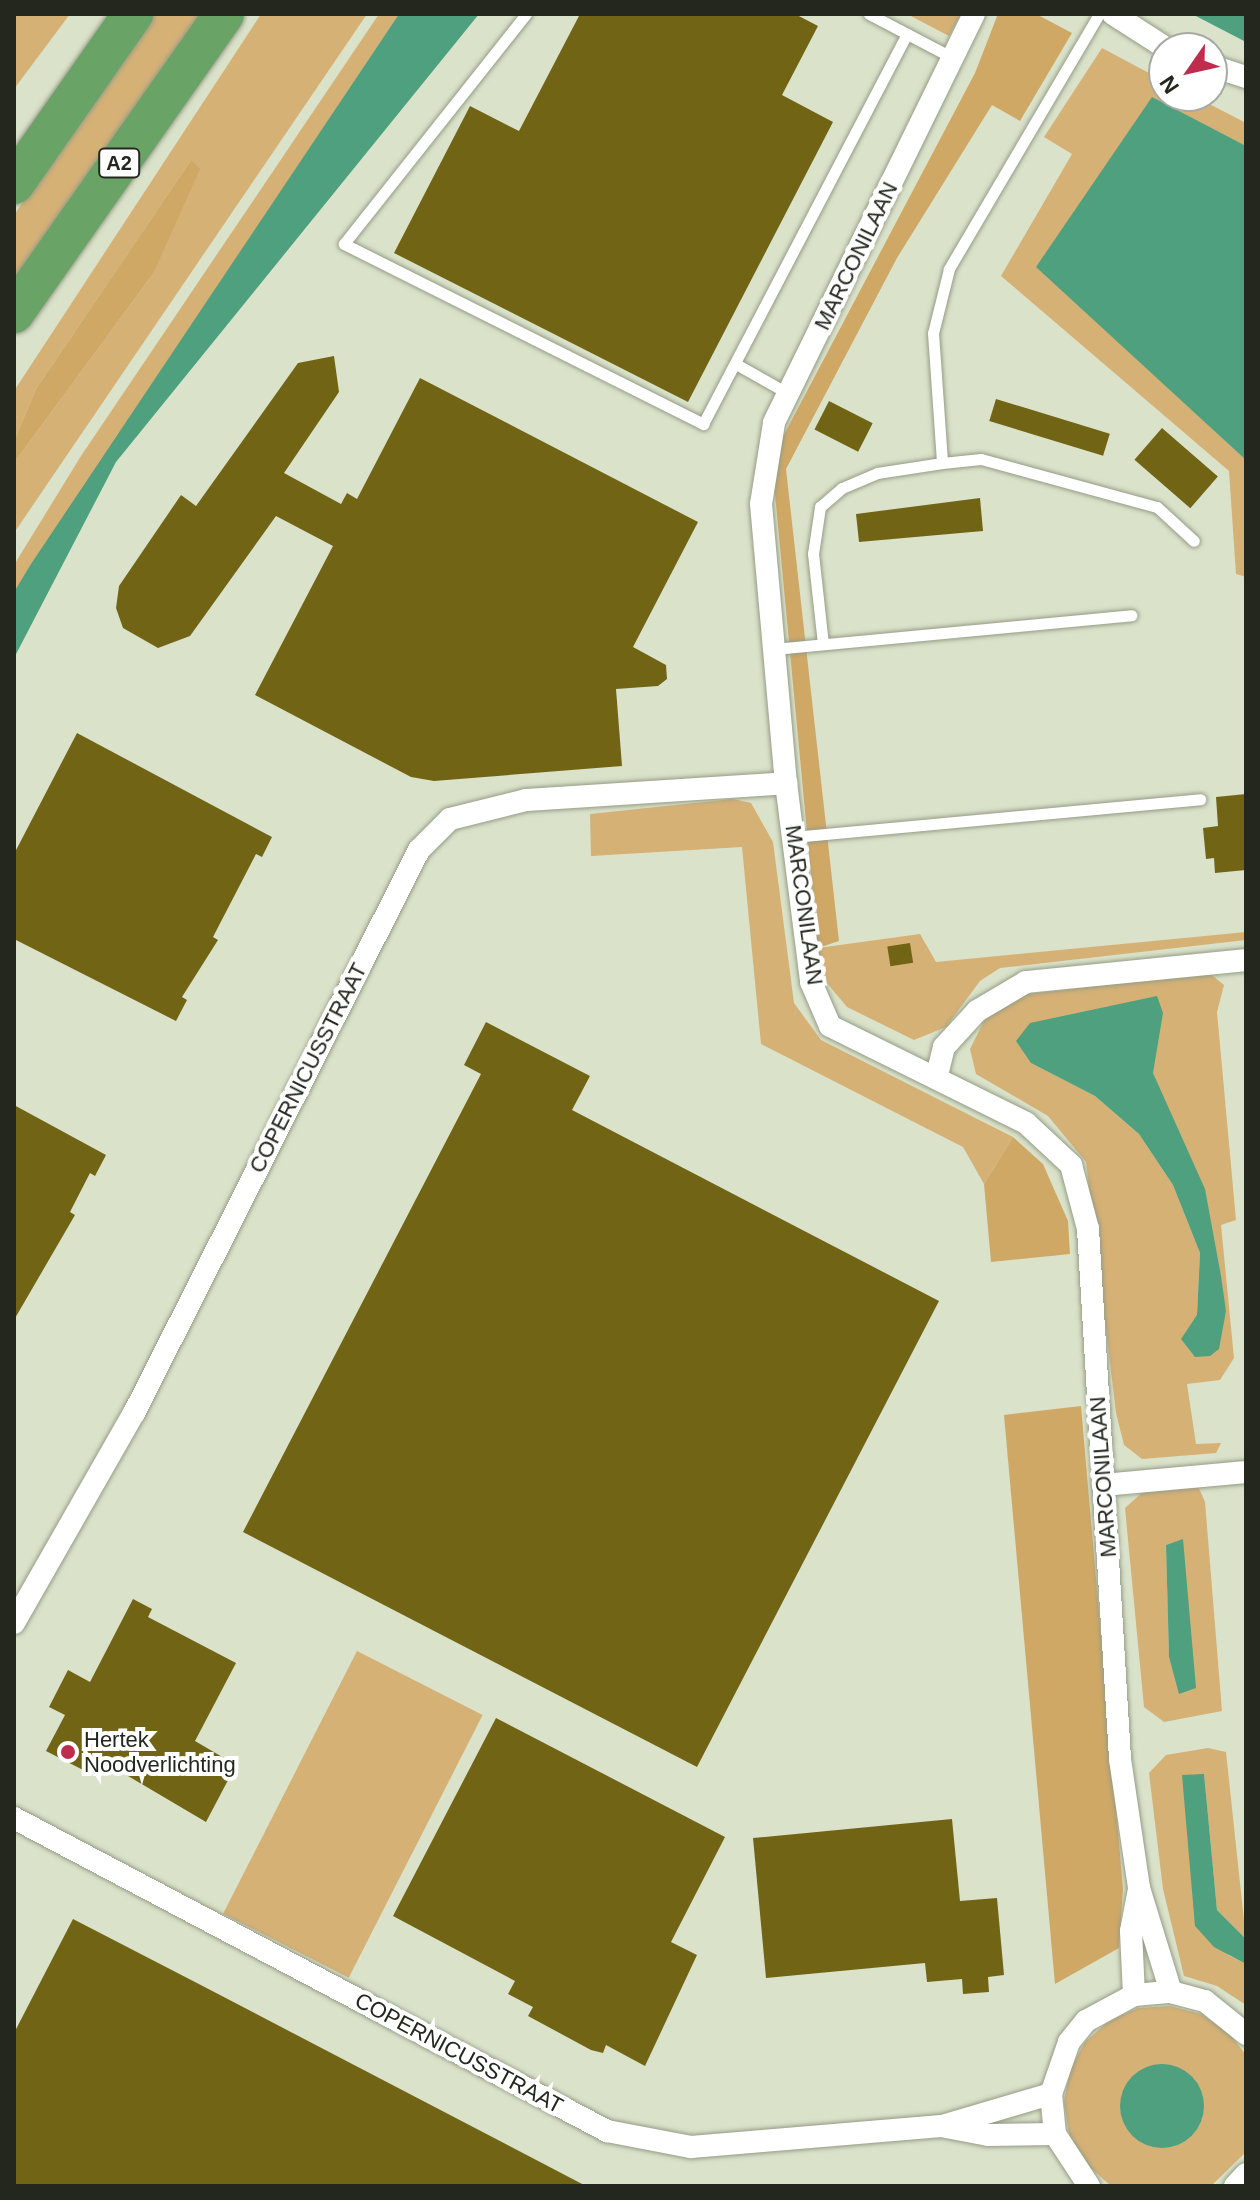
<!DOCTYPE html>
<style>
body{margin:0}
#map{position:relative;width:1260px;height:2200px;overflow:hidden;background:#dae2ca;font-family:Arial,sans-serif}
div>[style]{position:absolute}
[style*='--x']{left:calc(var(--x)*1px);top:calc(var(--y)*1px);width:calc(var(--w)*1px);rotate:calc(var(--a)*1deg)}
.green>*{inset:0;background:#d5b176;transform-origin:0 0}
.forest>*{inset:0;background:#d0a866}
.water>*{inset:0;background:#4ea07e}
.round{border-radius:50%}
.building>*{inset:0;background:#716515;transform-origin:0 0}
.roads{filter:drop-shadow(0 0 2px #959c86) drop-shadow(0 0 2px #959c86)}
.service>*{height:11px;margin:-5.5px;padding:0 5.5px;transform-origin:5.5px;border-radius:5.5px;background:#fff}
.minor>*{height:22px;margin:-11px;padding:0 11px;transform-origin:11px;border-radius:11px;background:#fff}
.motorway>*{height:40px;margin:-20px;padding:0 20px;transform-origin:20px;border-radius:20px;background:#69a466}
.dots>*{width:22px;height:22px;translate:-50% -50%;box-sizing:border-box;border:4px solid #fff;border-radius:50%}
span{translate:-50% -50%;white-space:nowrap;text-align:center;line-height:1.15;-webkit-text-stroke:8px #fff;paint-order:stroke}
.shield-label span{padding:2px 6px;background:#fff;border:2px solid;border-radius:6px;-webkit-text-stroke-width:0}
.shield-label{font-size:20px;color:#24271e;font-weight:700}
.street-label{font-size:22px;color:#24271e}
.poi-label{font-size:22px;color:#24271e}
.left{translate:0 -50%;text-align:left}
.frame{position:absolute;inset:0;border:16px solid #24271e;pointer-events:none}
.north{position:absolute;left:1148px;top:32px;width:80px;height:80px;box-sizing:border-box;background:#fff;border:2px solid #a7a9a5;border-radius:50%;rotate:236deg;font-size:22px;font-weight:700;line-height:32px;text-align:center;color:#24271e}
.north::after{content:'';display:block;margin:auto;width:28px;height:36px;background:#be2d4c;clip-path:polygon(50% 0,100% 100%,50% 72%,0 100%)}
</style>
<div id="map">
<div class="green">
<div style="clip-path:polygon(14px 14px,70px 14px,14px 89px)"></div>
<div style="clip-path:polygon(153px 14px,204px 14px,14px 289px,14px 215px)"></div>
<div style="clip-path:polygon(261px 14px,367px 14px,14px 533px,14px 463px,153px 274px,191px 160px,36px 389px,14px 441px,14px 391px)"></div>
<div style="clip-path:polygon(379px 14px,399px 14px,14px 592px,14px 565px,81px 456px)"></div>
<div style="clip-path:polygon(907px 14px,961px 14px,949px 36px)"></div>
<div style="clip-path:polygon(1102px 48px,1164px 81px,1164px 96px,1194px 96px,1246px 123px,1246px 146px,1151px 98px,1172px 390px,1246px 460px,1246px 577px,1236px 574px,1229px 471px,1001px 276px,1072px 154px,1044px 137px)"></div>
<div style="clip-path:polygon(733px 799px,751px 803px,773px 842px,794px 1003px,821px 1040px,1013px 1137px,984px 1184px,963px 1147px,761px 1044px,742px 847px,591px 856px,590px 814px)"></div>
<div style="clip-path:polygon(1246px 932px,1246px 940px,1000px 968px,980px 981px,946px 1027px,914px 1040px,847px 1007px,826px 982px,818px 948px,920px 934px,936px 962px)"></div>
<div style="clip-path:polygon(evenodd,1208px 972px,1224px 985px,1217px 1012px,1236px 1220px,1221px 1225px,1234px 1358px,1220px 1380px,1187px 1384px,1196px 1444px,1221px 1443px,1216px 1453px,1142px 1459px,1124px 1445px,1116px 1413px,1086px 1162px,1048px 1116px,976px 1074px,970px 1049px,985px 1019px,1012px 996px,1208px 972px,1153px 1046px,1153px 1073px,1226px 1311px,1197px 1315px,1200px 1253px,1173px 1185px,1139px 1134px,1095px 1096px,1031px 1063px,1153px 1046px)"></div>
<div style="clip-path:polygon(evenodd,1198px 1486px,1205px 1502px,1222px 1711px,1164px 1722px,1144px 1707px,1125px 1508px,1144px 1491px,1198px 1486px,1182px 1540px,1180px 1694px,1169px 1657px,1166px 1545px,1182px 1540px)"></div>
<div style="left:357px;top:1651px;width:141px;height:295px;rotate:27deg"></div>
<div style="clip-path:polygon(1208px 1748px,1226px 1752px,1246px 1939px,1217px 1910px,1204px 1775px,1182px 1775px,1228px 1955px,1246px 1964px,1246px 2005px,1217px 1986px,1184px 1976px,1163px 1889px,1149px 1773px,1166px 1755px)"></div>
<div style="clip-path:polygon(1170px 2006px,1201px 2014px,1228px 2032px,1246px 2055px,1246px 2152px,1211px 2186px,1111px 2186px,1084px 2162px,1069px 2134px,1064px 2102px,1070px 2070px,1085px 2042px,1109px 2021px,1138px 2008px)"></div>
</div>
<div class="forest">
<div style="clip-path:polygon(998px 14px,1036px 14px,1072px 33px,1020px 121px,992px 105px,897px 258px,786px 469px,839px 941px,818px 948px,773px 473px,778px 446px,975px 73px)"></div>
<div style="clip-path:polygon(191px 160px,200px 169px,153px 274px,14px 463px,14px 441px,36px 389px)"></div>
<div style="clip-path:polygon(1013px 1137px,1043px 1164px,1068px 1221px,1070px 1254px,991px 1262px,984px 1184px)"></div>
<div style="clip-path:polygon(1081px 1406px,1123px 1889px,1119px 1948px,1055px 1984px,1004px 1415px)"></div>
</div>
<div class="water">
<div style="clip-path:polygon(399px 14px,479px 14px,116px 462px,14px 658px,14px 592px,31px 564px)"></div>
<div style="clip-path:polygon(1192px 14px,1246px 14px,1246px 42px)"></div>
<div style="clip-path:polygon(1152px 97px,1246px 146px,1246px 460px,1036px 267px)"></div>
<div style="clip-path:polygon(1157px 996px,1163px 1013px,1153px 1073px,1205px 1189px,1221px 1276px,1226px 1311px,1219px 1349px,1210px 1356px,1195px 1357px,1181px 1339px,1197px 1315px,1200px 1253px,1173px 1185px,1139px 1134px,1095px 1096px,1031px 1063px,1016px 1041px,1030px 1023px)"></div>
<div style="clip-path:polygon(1183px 1539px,1196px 1688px,1179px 1694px,1169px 1657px,1166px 1545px)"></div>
<div style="clip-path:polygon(1204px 1774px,1217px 1910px,1246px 1939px,1246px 1964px,1214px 1947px,1195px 1926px,1182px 1775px)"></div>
<div class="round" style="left:1120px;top:2064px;width:84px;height:84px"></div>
</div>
<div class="building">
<div style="clip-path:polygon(580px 14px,795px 14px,818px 26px,782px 95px,833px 122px,688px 402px,394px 253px,470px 106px,519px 131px)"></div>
<div style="clip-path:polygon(334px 356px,339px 392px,284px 473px,341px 504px,347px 493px,357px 499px,420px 378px,698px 522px,633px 647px,666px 665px,667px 679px,658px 686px,616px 689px,622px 766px,434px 781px,411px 777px,255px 695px,333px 546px,276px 516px,190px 636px,158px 648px,123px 628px,116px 608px,119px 586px,181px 495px,196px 506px,298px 363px)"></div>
<div style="left:996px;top:399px;width:119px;height:23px;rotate:17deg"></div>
<div style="left:829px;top:401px;width:49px;height:32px;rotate:27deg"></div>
<div style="left:1162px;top:428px;width:74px;height:42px;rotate:41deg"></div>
<div style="clip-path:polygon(980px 498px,983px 531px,859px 542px,856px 514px)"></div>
<div style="clip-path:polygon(77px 733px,272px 837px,262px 857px,256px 854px,213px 937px,218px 940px,182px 997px,187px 1000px,176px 1021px,14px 939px,14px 854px)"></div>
<div style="clip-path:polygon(1246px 794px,1246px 870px,1215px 873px,1214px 858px,1206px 859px,1203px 828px,1218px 826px,1216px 797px)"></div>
<div style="left:910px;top:943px;width:20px;height:23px;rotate:81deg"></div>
<div style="clip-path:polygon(486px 1022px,590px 1076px,572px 1110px,939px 1301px,697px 1767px,243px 1532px,481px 1074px,464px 1065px)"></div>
<div style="clip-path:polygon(14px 1105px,106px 1155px,95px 1176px,90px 1173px,70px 1212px,75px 1215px,14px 1320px)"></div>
<div style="clip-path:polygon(133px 1599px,152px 1609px,148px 1617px,236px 1663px,195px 1741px,236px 1765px,206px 1822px,123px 1773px,92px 1767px,89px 1773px,46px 1751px,65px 1715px,49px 1707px,68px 1670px,90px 1682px)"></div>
<div style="clip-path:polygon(496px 1718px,725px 1837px,671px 1942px,697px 1955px,645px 2066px,606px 2045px,603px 2053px,591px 2050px,528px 2016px,533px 2007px,508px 1994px,515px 1981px,393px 1916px)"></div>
<div style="clip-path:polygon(952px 1819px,960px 1901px,997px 1898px,1004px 1975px,988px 1977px,989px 1992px,963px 1994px,962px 1979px,927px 1982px,925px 1963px,766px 1978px,753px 1838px)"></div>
<div style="clip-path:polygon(73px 1919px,195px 1982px,586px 2186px,14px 2186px,14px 2033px)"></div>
</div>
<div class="roads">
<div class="service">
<div style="--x:526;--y:14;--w:293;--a:128.4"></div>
<div style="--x:344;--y:244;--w:402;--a:26.6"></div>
<div style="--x:703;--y:424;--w:440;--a:-62.4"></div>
<div style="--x:869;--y:14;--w:95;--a:27.6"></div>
<div style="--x:1099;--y:14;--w:296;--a:120.5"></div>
<div style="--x:949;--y:269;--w:66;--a:104"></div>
<div style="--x:933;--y:333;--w:130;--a:86"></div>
<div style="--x:942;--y:463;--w:39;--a:-6"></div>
<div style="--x:981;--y:459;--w:182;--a:15.3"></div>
<div style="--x:1157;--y:507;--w:50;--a:42.6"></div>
<div style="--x:736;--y:364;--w:61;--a:29.5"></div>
<div style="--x:823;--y:644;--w:91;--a:-96.3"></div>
<div style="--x:813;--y:554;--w:48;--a:-81.5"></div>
<div style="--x:820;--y:507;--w:29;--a:-41"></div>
<div style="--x:842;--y:488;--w:38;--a:-23"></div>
<div style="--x:877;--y:473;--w:66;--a:-8.7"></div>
<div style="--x:774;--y:649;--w:359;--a:-5.4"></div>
<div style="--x:793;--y:837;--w:409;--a:-5.3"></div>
</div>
<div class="minor">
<div style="--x:974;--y:14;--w:455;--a:116.1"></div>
<div style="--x:774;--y:423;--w:82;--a:99.1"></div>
<div style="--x:761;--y:504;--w:280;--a:84.9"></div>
<div style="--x:786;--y:783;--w:201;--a:82.8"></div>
<div style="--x:811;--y:982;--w:48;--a:66.6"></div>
<div style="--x:830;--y:1026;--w:219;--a:26.3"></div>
<div style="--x:1026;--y:1123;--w:62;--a:43"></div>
<div style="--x:1071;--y:1165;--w:66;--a:75.1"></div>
<div style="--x:1088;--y:1229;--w:531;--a:86.54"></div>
<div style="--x:1120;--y:1759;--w:130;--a:81.6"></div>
<div style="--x:1139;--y:1888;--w:109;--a:72.9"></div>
<div style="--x:1113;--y:14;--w:63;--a:32.7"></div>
<div style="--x:1212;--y:66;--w:36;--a:18"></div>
<div style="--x:937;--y:1075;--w:29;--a:-76"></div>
<div style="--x:944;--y:1047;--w:49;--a:-47.5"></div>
<div style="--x:977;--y:1011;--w:57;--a:-30.6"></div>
<div style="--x:1026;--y:982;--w:221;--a:-5.7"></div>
<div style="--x:1103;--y:1485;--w:144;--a:-5.2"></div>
<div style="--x:14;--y:1623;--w:242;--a:-60.3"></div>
<div style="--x:134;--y:1413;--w:631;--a:-63.15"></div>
<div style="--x:419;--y:850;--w:44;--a:-45"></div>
<div style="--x:450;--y:819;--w:78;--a:-14"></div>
<div style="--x:526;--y:800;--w:261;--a:-3.7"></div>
<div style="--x:14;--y:1818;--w:671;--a:27.83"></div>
<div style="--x:607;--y:2131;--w:86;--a:10.8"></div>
<div style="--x:691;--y:2147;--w:251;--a:-4.8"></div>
<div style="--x:941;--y:2126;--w:48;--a:10.8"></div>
<div style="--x:988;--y:2135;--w:67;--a:-0.9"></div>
<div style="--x:1134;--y:1995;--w:64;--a:-92.7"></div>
<div style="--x:1131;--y:1931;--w:43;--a:-79.2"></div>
<div style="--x:942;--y:2126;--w:114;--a:-16.4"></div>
<div style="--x:1089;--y:2186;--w:62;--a:-123.2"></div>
<div style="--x:1055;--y:2134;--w:40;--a:-95.7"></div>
<div style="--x:1051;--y:2094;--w:55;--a:-70.9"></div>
<div style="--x:1069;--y:2042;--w:27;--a:-51"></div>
<div style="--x:1086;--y:2021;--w:55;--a:-28.4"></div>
<div style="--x:1134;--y:1995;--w:37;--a:-5"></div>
<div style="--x:1171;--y:1992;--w:35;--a:15"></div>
<div style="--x:1205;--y:2001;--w:53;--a:38.8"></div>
<div style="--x:1235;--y:2186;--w:16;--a:-47"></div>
</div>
<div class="motorway">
<div style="--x:14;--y:184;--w:208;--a:-55"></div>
<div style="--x:14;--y:313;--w:365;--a:-54.9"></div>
</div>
</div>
<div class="dots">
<div style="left:68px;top:1752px;background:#be2d4c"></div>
</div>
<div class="shield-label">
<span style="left:119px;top:163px">A2</span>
</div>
<div class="street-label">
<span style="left:856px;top:256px;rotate:-64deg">MARCONILAAN</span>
<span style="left:804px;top:905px;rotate:82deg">MARCONILAAN</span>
<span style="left:308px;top:1068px;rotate:-63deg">COPERNICUSSTRAAT</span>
<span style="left:1103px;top:1477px;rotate:-94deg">MARCONILAAN</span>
<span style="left:459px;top:2053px;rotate:28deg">COPERNICUSSTRAAT</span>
</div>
<div class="poi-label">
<span class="left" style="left:84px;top:1752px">Hertek<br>Noodverlichting</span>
</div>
<div class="frame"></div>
<div class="north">N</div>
</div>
